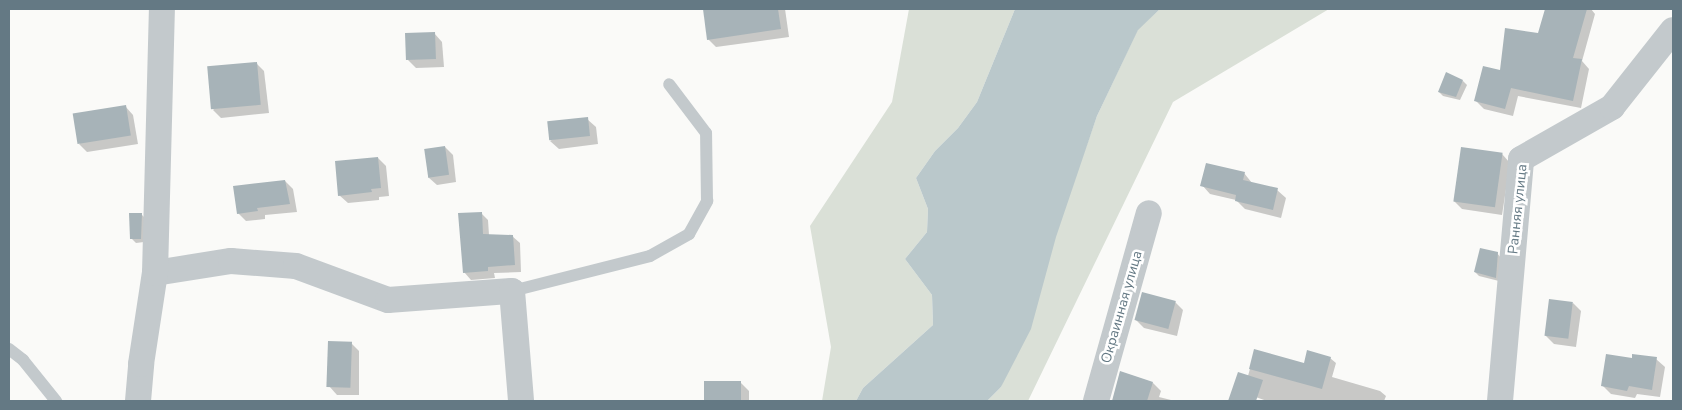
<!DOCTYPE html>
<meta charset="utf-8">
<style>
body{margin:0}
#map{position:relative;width:1682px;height:410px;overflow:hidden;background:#fafaf8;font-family:"Nunito Sans",sans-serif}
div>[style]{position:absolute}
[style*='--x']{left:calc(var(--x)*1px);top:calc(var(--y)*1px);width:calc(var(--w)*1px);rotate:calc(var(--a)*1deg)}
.green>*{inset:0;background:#dae0d7}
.water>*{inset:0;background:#bac8cb}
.shadow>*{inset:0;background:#0003}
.building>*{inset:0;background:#a7b3b8;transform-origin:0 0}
.lane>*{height:12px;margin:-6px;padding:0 6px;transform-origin:6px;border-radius:6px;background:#c3c9cc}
.street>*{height:26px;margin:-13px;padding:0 13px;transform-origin:13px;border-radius:13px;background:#c3c9cc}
span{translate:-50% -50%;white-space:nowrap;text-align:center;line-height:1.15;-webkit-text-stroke:5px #fff;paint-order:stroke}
.street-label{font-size:14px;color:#647984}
.frame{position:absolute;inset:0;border:10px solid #647984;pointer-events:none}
</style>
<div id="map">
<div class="green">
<div style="clip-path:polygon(909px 9px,1015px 9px,977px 102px,958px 128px,935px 151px,916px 178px,928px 209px,927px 232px,905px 259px,932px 295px,933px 325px,863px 388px,856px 401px,822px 401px,831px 347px,810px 226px,892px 102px)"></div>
<div style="clip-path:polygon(1160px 9px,1329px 9px,1173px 102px,1028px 401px,987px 401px,1001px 387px,1097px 116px,1138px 29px)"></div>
</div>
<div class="water">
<div style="clip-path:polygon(1015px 9px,1160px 9px,1138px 30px,1097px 116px,1056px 237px,1031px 329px,1001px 387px,987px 401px,856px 401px,863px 388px,933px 325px,932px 295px,905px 259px,927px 232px,928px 209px,916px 178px,935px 151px,958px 128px,977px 102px)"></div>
</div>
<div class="shadow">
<div style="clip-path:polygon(704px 9px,785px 9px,789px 37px,716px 47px,708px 39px)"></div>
<div style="clip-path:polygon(1546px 9px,1591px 9px,1595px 14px,1582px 61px,1589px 69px,1581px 108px,1518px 96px,1513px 116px,1484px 109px,1476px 101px,1501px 72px,1539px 34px)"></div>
<div style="clip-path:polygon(434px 33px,442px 42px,444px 67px,416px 68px,408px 60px)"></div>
<div style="clip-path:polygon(256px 63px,264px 71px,269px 113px,221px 118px,213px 110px)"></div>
<div style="clip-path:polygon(1463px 81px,1467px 85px,1460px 100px,1443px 96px,1439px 92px)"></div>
<div style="clip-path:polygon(125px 106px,133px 115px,138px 144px,87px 152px,79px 144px)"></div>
<div style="clip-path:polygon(587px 119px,596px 127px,598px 144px,559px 149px,550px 141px)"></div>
<div style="clip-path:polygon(445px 147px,453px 155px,456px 182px,437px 185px,428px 177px)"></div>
<div style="clip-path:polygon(1502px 154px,1510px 163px,1502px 215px,1462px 209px,1454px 201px)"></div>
<div style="clip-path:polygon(378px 158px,386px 166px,389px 196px,379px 197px,379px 200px,348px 203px,339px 195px)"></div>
<div style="clip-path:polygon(1244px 173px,1252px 183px,1277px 190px,1286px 198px,1281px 218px,1245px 209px,1236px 200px,1210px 194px,1202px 185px)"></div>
<div style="clip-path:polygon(285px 181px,293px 189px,297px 212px,265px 215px,265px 219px,246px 221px,238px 213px)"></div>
<div style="clip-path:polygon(481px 213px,488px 220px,489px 235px,512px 236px,520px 243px,521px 272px,494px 273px,495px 278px,471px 280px,464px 272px)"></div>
<div style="clip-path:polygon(141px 214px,145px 218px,144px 242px,136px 243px,132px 239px)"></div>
<div style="clip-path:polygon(1497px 253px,1501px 258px,1499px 281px,1479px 276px,1475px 272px)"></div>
<div style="clip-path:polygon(1175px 302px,1183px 310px,1177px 336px,1144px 328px,1136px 320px)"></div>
<div style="clip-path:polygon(1573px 303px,1581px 311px,1576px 347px,1554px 344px,1545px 335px)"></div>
<div style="clip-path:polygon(351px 343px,359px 351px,359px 395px,337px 395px,329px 386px)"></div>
<div style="clip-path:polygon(1255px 351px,1305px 365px,1330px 358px,1336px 363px,1332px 377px,1380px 391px,1386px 396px,1384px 401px,1267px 401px,1250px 395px,1244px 390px)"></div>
<div style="clip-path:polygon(1633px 359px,1656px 359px,1665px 367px,1660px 397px,1637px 394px,1635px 398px,1611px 394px,1603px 386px)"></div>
<div style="clip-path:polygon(705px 383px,741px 383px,749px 391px,749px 401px,705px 401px)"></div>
<div style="clip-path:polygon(1153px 383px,1161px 391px,1159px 397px,1175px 401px,1116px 401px,1113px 399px)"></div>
</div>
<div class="building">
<div style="clip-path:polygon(703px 9px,778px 9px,781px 29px,707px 40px)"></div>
<div style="clip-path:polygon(1545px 9px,1587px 9px,1573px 58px,1582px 59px,1573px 101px,1511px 88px,1505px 109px,1474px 101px,1483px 66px,1500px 70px,1505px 28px,1538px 33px)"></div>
<div style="left:435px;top:32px;width:27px;height:30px;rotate:88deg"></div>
<div style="left:257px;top:62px;width:43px;height:50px;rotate:85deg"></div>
<div style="clip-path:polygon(1446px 72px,1463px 80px,1456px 97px,1438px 92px)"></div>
<div style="left:126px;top:105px;width:31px;height:54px;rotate:81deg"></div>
<div style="left:588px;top:117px;width:19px;height:41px;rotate:84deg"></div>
<div style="left:445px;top:146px;width:29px;height:21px;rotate:82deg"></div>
<div style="left:1461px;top:147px;width:42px;height:55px;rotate:8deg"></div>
<div style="clip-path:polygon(378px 157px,381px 188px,371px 189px,372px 192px,338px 196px,335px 161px)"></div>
<div style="clip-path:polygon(1206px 163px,1245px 172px,1243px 180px,1278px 188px,1273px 210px,1235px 201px,1236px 195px,1200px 186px)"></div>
<div style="clip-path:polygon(285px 180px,290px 204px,257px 208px,258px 211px,237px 214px,233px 186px)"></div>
<div style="clip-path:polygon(482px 212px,483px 234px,513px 235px,515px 265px,488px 267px,488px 271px,463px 273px,458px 213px)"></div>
<div style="clip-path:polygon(129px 213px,142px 213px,141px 239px,130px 239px)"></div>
<div style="clip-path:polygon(1480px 248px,1498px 252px,1496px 278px,1474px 272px)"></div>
<div style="left:1142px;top:292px;width:35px;height:29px;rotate:15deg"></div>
<div style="left:1549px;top:299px;width:24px;height:37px;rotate:7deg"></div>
<div style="left:328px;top:341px;width:24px;height:46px;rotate:2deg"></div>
<div style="clip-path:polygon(1254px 349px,1304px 363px,1307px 350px,1331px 357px,1322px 389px,1249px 369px)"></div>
<div style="clip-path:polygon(1606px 354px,1632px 358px,1632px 354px,1657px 357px,1652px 390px,1629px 386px,1627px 391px,1601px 386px)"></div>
<div style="clip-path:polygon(1120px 371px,1153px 382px,1147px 401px,1112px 401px)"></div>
<div style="clip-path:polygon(1238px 372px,1263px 380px,1256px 401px,1228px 401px)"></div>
<div style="left:741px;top:381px;width:20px;height:37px;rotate:90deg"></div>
</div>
<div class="lane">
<div style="--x:512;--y:291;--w:142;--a:-14.2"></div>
<div style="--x:650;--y:256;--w:45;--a:-29.4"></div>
<div style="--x:689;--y:234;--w:38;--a:-61"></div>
<div style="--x:707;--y:201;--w:68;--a:-90.8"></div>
<div style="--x:706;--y:133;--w:61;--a:-127.1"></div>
<div style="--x:9;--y:349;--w:18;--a:38"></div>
<div style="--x:23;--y:360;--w:53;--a:51.2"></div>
</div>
<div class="street">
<div style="--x:155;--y:273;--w:77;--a:-9"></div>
<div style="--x:231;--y:261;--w:65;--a:4.4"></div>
<div style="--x:296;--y:266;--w:98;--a:20.3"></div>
<div style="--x:388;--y:300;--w:124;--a:-4.2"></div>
<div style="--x:512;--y:291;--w:110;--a:85.3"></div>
<div style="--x:138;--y:401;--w:37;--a:-85"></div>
<div style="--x:141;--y:364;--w:92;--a:-81.3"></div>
<div style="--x:155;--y:273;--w:264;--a:-88.5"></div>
<div style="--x:1096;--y:401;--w:195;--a:-74.3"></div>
<div style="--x:1500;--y:401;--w:243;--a:-85"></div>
<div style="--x:1521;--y:159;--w:105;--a:-29.7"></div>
<div style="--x:1612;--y:107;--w:98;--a:-51.6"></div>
</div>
<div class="street-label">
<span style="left:1518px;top:209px;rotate:-84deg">Ранняя улица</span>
<span style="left:1122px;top:307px;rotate:-74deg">Окраинная улица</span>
</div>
<div class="frame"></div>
</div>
